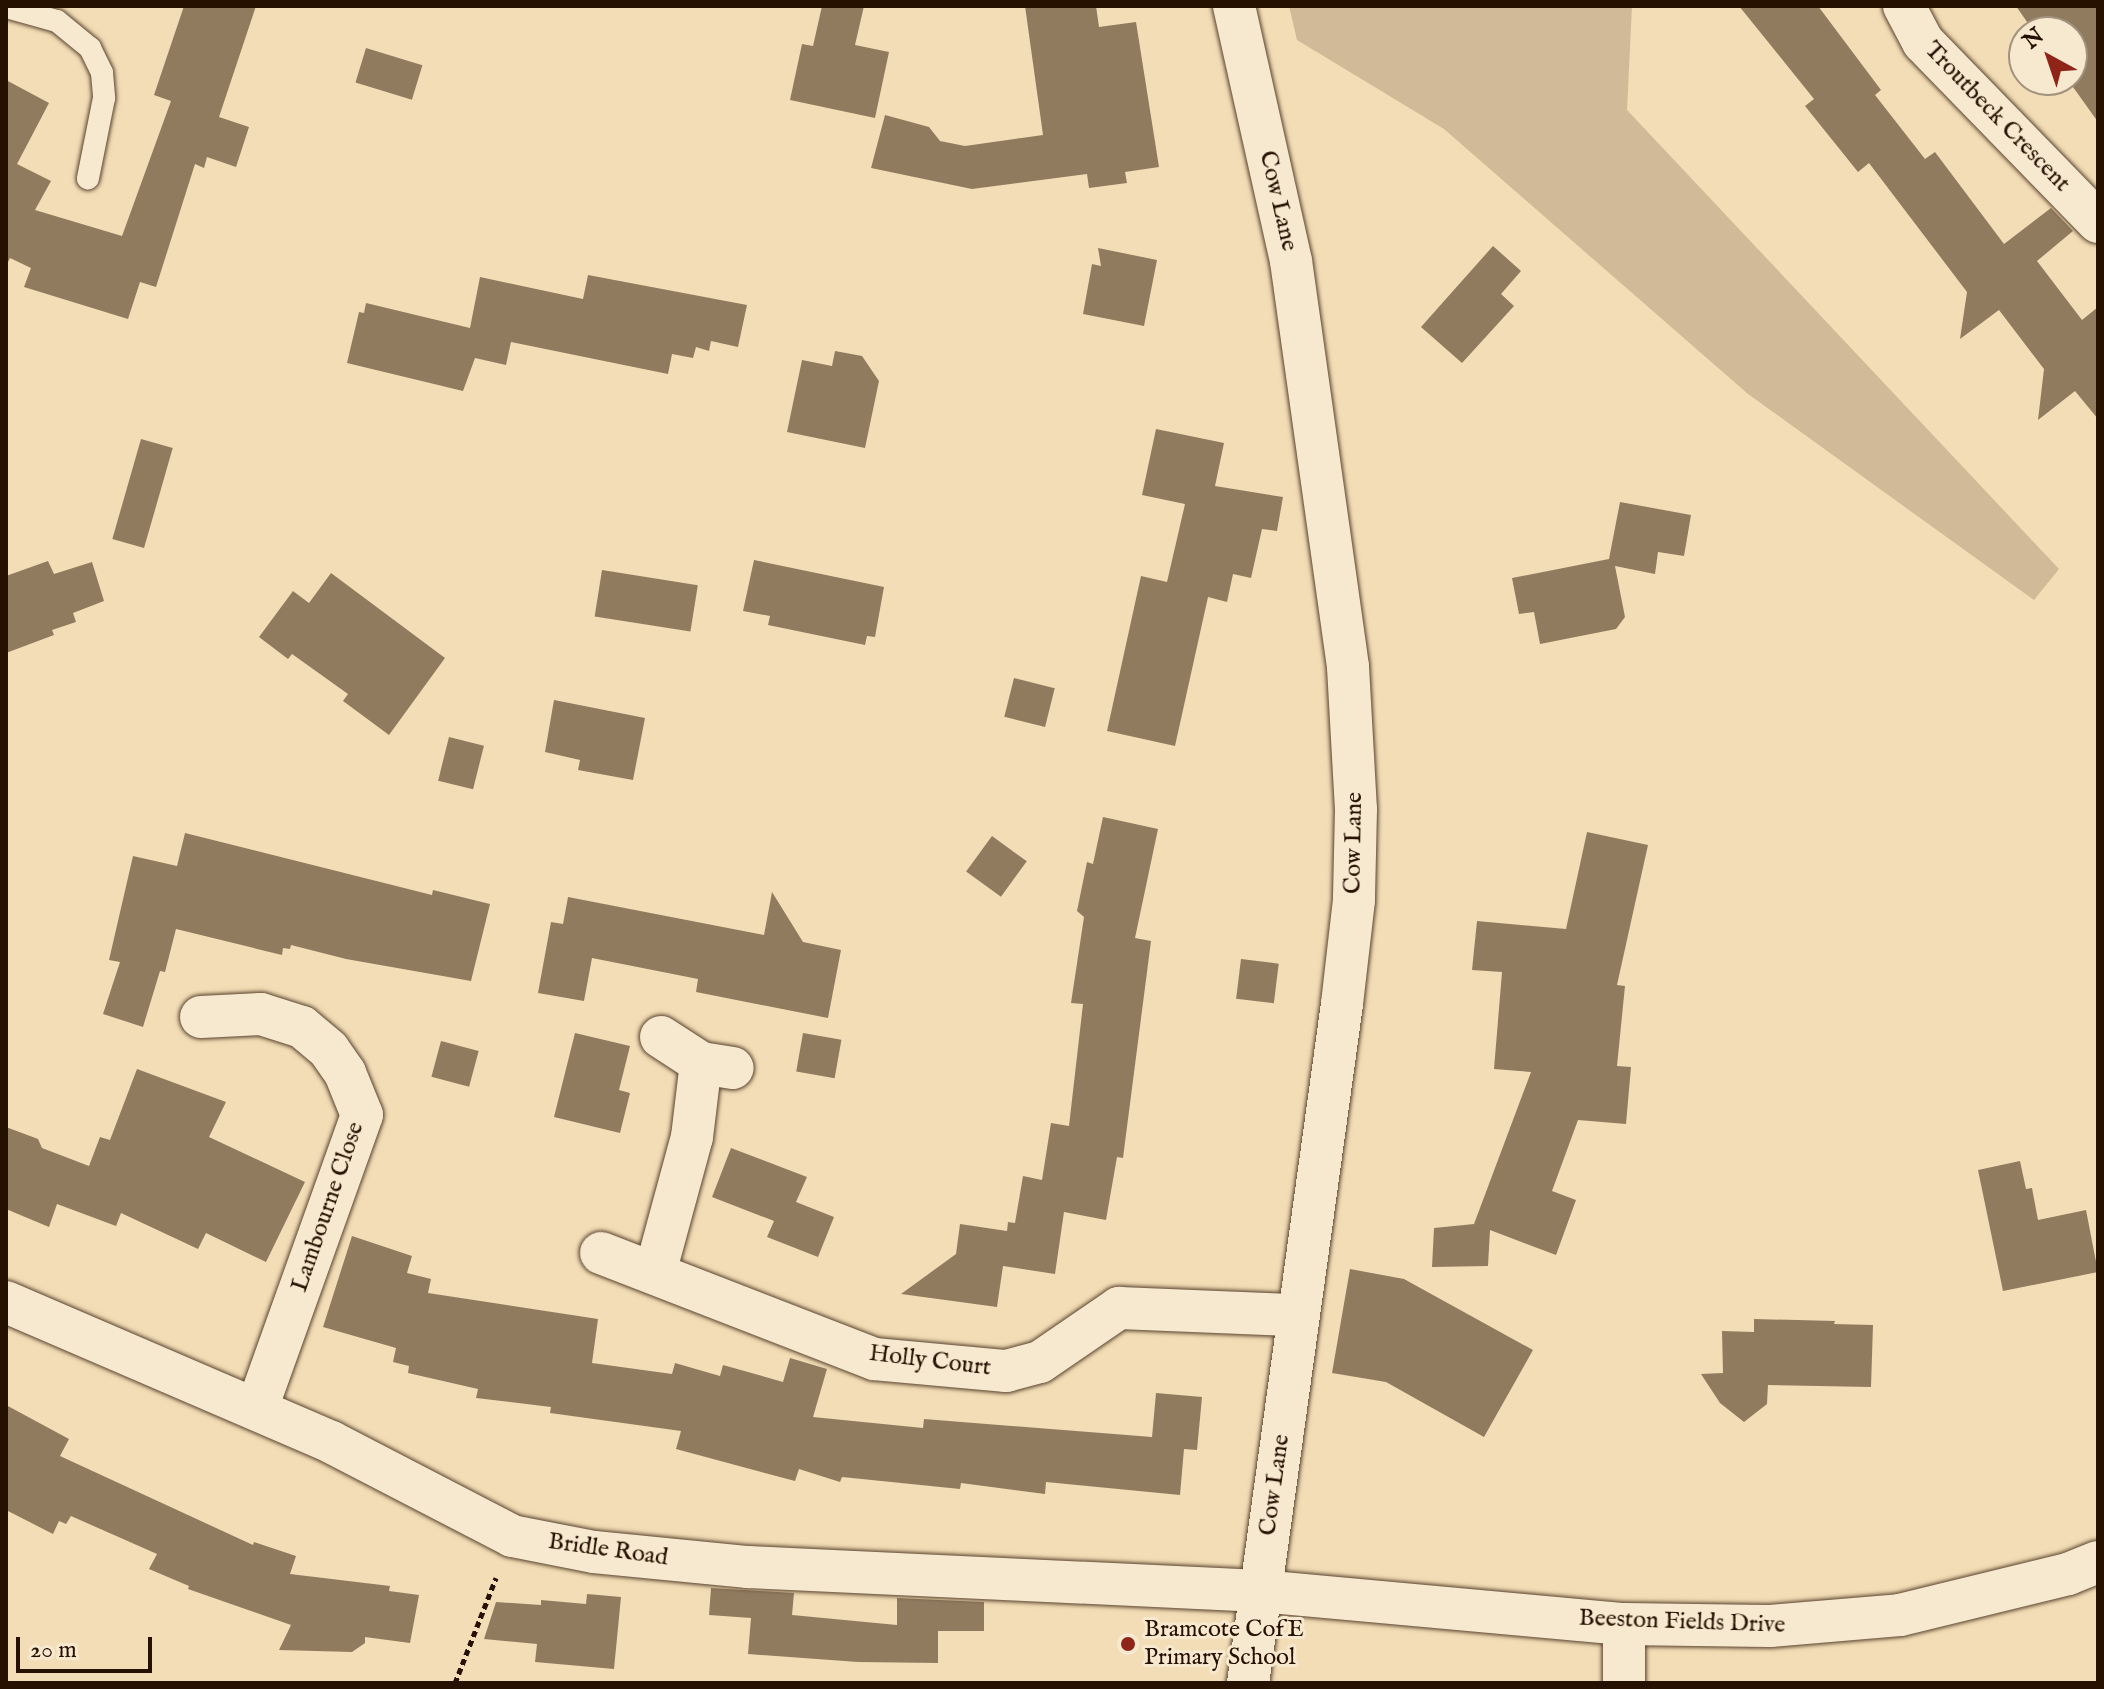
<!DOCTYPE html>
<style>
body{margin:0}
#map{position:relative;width:2104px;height:1689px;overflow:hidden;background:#f3ddb6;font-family:"IM FELL English",serif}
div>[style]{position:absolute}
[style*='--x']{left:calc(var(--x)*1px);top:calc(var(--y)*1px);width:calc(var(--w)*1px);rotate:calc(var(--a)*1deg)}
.green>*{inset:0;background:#d0ba97}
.building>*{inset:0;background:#917b5f;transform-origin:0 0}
.path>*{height:5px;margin-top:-2.5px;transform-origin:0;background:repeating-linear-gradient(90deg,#261000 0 6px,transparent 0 10px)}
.roads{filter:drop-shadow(0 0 2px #59432e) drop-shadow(0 0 2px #59432e)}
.lane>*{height:22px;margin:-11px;padding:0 11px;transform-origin:11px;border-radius:11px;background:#f7e9d0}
.street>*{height:42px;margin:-21px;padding:0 21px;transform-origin:21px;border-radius:21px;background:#f7e9d0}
.dots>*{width:22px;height:22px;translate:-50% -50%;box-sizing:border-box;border:4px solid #f7e9d0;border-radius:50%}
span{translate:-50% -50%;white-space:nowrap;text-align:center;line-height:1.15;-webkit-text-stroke:6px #f7e9d0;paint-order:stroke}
.street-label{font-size:24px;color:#261000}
.poi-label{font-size:24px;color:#261000}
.left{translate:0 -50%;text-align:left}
.frame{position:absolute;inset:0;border:8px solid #261000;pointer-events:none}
.north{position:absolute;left:2008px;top:16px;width:80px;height:80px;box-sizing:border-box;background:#f7e9d0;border:2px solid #a3927d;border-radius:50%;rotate:320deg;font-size:22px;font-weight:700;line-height:32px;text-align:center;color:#261000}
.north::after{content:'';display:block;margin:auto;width:28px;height:36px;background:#8f2418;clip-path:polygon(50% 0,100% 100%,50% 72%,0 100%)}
.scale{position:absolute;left:16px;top:1637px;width:136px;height:36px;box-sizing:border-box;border:4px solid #261000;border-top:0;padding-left:10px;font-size:24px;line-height:28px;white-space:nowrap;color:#261000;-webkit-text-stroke:6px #f7e9d0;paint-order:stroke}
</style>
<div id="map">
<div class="green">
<div style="clip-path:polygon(1289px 6px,1632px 6px,1627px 110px,2059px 569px,2034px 600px,1748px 394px,1444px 129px,1297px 40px)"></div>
</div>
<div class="building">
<div style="clip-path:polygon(184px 6px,256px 6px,219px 117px,249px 127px,236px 167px,207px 157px,204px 168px,195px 164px,156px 287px,140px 282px,128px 319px,24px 287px,31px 268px,10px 258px,6px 266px,6px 80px,49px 103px,17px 164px,51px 181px,35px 210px,122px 236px,171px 101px,154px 95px)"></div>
<div style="clip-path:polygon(822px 6px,864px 6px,855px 45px,889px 52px,875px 118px,790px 100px,802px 44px,813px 46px)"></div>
<div style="clip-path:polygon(1025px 6px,1096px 6px,1099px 27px,1136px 22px,1159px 167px,1125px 172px,1127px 183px,1089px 188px,1087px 174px,972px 189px,871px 168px,885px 115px,929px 127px,940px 141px,965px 146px,1043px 135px)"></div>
<div style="clip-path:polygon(1739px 6px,1818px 6px,1881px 90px,1875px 95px,1925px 159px,1935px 152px,2004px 244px,2051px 208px,2073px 231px,2037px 261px,2082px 320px,2098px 307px,2098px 419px,2075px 391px,2038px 420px,2044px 369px,1999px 310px,1960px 339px,1967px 292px,1869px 163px,1858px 172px,1805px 106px,1814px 99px)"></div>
<div style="clip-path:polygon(2016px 6px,2098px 6px,2098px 122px,2068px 80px,2072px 80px,2072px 32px,2034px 32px)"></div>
<div style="left:366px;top:48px;width:59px;height:36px;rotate:17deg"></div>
<div style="clip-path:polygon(1493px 246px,1521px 271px,1501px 294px,1514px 306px,1462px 363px,1421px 327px)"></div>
<div style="clip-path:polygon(1098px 248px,1157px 260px,1144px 326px,1083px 314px,1092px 264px,1101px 266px)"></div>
<div style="clip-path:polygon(588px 275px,747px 305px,738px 347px,711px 341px,709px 351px,696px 347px,693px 358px,672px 354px,668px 374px,511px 342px,506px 365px,475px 358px,463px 391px,347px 363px,359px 312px,364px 313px,366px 303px,470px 328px,480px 277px,583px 299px)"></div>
<div style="clip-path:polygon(835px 351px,862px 356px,879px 381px,865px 448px,787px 432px,802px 360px,832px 366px)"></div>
<div style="clip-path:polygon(1156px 429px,1224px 443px,1215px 486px,1283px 497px,1277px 531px,1262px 529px,1251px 578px,1233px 574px,1227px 602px,1208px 597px,1175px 746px,1107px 731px,1141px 576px,1167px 582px,1185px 504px,1142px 495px)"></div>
<div style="left:141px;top:439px;width:33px;height:104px;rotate:16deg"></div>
<div style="clip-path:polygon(1620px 502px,1691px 515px,1684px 556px,1658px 552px,1655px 574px,1615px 566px,1625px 617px,1616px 629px,1540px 644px,1534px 612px,1519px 614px,1512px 578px,1609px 559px)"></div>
<div style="clip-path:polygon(754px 560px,884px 587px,875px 637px,867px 636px,865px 645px,768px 625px,770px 616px,743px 611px)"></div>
<div style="clip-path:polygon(48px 561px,54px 574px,92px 562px,104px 601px,73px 613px,76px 622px,52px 630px,54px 635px,6px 653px,6px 576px)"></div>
<div style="left:602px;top:570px;width:97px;height:47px;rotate:9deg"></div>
<div style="clip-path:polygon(331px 573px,445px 658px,389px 735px,343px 701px,348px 694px,292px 654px,288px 659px,259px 637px,293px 591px,309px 603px)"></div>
<div style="left:1014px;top:678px;width:42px;height:40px;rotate:14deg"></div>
<div style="clip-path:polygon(554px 700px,645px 718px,633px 780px,578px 770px,580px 760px,545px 752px)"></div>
<div style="left:449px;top:737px;width:36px;height:45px;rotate:14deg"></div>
<div style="clip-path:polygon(1103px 817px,1158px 829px,1135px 938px,1151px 941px,1123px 1158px,1117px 1157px,1106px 1220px,1064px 1212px,1055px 1274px,1003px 1266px,997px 1307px,901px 1294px,956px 1254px,960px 1224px,1007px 1231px,1008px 1222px,1015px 1223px,1023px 1176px,1042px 1180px,1051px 1123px,1069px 1126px,1083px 1004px,1071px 1003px,1084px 917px,1077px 911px,1087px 862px,1093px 864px)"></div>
<div style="clip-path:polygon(1587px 832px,1648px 845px,1617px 985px,1625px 986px,1617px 1066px,1631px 1067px,1626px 1124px,1578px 1120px,1552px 1191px,1576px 1200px,1556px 1255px,1490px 1230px,1488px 1266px,1432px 1267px,1434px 1228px,1474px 1224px,1531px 1072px,1494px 1069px,1502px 972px,1472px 970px,1477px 921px,1566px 929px)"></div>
<div style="clip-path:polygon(185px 833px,432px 895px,433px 890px,490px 904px,471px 981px,346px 959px,291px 945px,290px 949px,283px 948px,282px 955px,176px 929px,165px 972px,160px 971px,143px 1027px,103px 1014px,120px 962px,109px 960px,133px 856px,177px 866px)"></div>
<div style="left:992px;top:836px;width:43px;height:44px;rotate:36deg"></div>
<div style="clip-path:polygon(772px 892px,803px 942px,841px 950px,828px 1018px,696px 992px,698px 979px,592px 958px,584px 1001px,538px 993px,551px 922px,563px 924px,568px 897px,764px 935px)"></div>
<div style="left:1241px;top:959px;width:38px;height:40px;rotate:7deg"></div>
<div style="clip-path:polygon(575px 1033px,630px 1046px,619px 1090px,630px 1093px,620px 1133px,554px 1117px)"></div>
<div style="left:803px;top:1033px;width:39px;height:39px;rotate:10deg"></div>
<div style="left:441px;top:1041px;width:39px;height:37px;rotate:15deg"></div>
<div style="clip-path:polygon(137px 1069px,226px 1102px,209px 1137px,305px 1182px,266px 1262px,206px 1233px,198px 1249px,121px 1213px,116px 1226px,57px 1204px,49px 1227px,6px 1209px,6px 1127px,38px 1139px,42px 1148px,89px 1166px,100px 1137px,110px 1140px)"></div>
<div style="clip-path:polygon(731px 1148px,807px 1177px,796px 1202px,834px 1217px,818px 1257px,767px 1237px,774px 1221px,712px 1197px)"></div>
<div style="clip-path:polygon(2020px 1161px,2026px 1189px,2032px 1188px,2038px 1220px,2086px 1210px,2098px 1272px,2003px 1291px,1978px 1170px)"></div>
<div style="clip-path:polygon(352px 1236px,412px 1256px,407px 1273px,431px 1279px,428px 1293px,598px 1319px,592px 1363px,672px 1374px,675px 1363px,720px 1376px,723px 1365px,783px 1382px,790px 1358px,827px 1369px,813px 1417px,923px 1428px,924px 1419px,1152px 1437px,1156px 1393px,1202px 1397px,1197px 1450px,1184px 1449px,1180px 1495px,1046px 1482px,1045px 1494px,961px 1483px,960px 1489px,842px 1477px,840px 1482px,799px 1469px,795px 1481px,676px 1449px,681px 1431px,550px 1413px,551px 1407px,476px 1398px,478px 1389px,408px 1373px,409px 1366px,393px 1362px,396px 1348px,323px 1327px)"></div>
<div style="clip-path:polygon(1350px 1269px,1404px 1279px,1533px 1350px,1484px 1437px,1386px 1382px,1332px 1373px)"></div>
<div style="clip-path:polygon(1754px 1319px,1835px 1321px,1834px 1324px,1873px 1325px,1871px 1387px,1768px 1385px,1767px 1404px,1744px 1422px,1720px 1403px,1701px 1374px,1723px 1373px,1722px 1331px,1754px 1332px)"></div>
<div style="clip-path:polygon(6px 1405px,69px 1439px,60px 1456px,253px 1545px,254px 1542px,296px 1556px,290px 1574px,390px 1586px,389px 1591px,419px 1595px,410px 1643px,365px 1637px,365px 1643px,352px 1652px,279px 1650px,291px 1625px,188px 1589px,189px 1586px,149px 1569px,157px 1554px,71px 1516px,66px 1524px,59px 1521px,53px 1534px,6px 1510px)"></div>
<div style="clip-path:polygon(711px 1588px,794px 1593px,792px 1615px,897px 1625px,897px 1598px,984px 1602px,984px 1631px,938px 1631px,938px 1663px,858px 1662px,748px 1654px,751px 1618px,709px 1615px)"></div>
<div style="clip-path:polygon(587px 1594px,621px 1597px,614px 1669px,535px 1662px,537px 1644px,484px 1639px,496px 1602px,541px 1605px,541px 1600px,586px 1604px)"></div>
</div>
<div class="path">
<div style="--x:455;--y:1683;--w:113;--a:-68.7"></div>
</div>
<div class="roads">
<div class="lane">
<div style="--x:6;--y:7;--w:53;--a:15.4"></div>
<div style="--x:57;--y:21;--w:43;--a:39.3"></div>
<div style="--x:90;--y:48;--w:28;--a:64"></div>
<div style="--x:102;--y:73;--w:25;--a:85"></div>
<div style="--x:104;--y:98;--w:82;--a:101.3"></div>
</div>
<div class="street">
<div style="--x:1234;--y:6;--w:261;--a:77.4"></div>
<div style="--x:1291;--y:261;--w:410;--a:82"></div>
<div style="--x:1348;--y:667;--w:142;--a:86.8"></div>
<div style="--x:1356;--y:809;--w:91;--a:91.3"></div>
<div style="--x:1354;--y:900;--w:105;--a:96.6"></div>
<div style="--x:1342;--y:1004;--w:685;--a:97.88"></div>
<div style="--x:1904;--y:6;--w:41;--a:62.2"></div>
<div style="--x:1923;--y:42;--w:251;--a:45.8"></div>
<div style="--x:201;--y:1017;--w:60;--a:-2.9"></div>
<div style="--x:261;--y:1014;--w:43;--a:17.6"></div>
<div style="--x:302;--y:1027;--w:35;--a:40"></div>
<div style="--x:329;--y:1050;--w:28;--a:55"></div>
<div style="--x:345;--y:1073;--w:45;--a:68"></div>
<div style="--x:362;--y:1115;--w:312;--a:109.7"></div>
<div style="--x:661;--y:1037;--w:48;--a:33"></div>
<div style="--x:701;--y:1063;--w:32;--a:9"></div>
<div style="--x:601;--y:1253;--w:293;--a:21.2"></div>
<div style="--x:874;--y:1359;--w:133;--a:5.2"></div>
<div style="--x:1006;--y:1371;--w:35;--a:-15"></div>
<div style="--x:1040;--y:1362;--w:96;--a:-34.4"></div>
<div style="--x:1119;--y:1308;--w:178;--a:2.3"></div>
<div style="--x:655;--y:1273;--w:141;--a:-74.8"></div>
<div style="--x:692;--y:1137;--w:75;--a:-83.1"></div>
<div style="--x:6;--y:1302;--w:354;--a:23.3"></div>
<div style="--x:331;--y:1442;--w:204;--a:27.4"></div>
<div style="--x:512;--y:1536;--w:84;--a:11"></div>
<div style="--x:594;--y:1552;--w:155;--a:5.6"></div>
<div style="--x:748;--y:1567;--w:513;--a:2.68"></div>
<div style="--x:1260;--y:1591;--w:365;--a:5.2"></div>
<div style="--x:1624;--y:1624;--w:146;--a:0.8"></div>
<div style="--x:1770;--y:1626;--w:130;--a:-4.8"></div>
<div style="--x:1900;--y:1615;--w:173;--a:-13.7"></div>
<div style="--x:2068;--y:1574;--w:32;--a:-22"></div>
<div style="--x:1624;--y:1683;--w:59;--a:-90"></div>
</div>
</div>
<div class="dots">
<div style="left:1128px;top:1644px;background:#8f2418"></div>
</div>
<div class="street-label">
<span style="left:1997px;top:117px;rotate:46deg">Troutbeck Crescent</span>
<span style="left:1278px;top:201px;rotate:77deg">Cow Lane</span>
<span style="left:1354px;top:843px;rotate:-89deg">Cow Lane</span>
<span style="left:328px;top:1207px;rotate:-71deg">Lambourne Close</span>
<span style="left:930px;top:1361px;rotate:7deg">Holly Court</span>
<span style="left:1275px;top:1485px;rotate:-82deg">Cow Lane</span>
<span style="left:608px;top:1550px;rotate:8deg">Bridle Road</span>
<span style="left:1682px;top:1622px;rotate:2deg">Beeston Fields Drive</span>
</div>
<div class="poi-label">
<span class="left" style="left:1144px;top:1644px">Bramcote CofE<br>Primary School</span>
</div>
<div class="frame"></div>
<div class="north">N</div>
<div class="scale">20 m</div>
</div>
